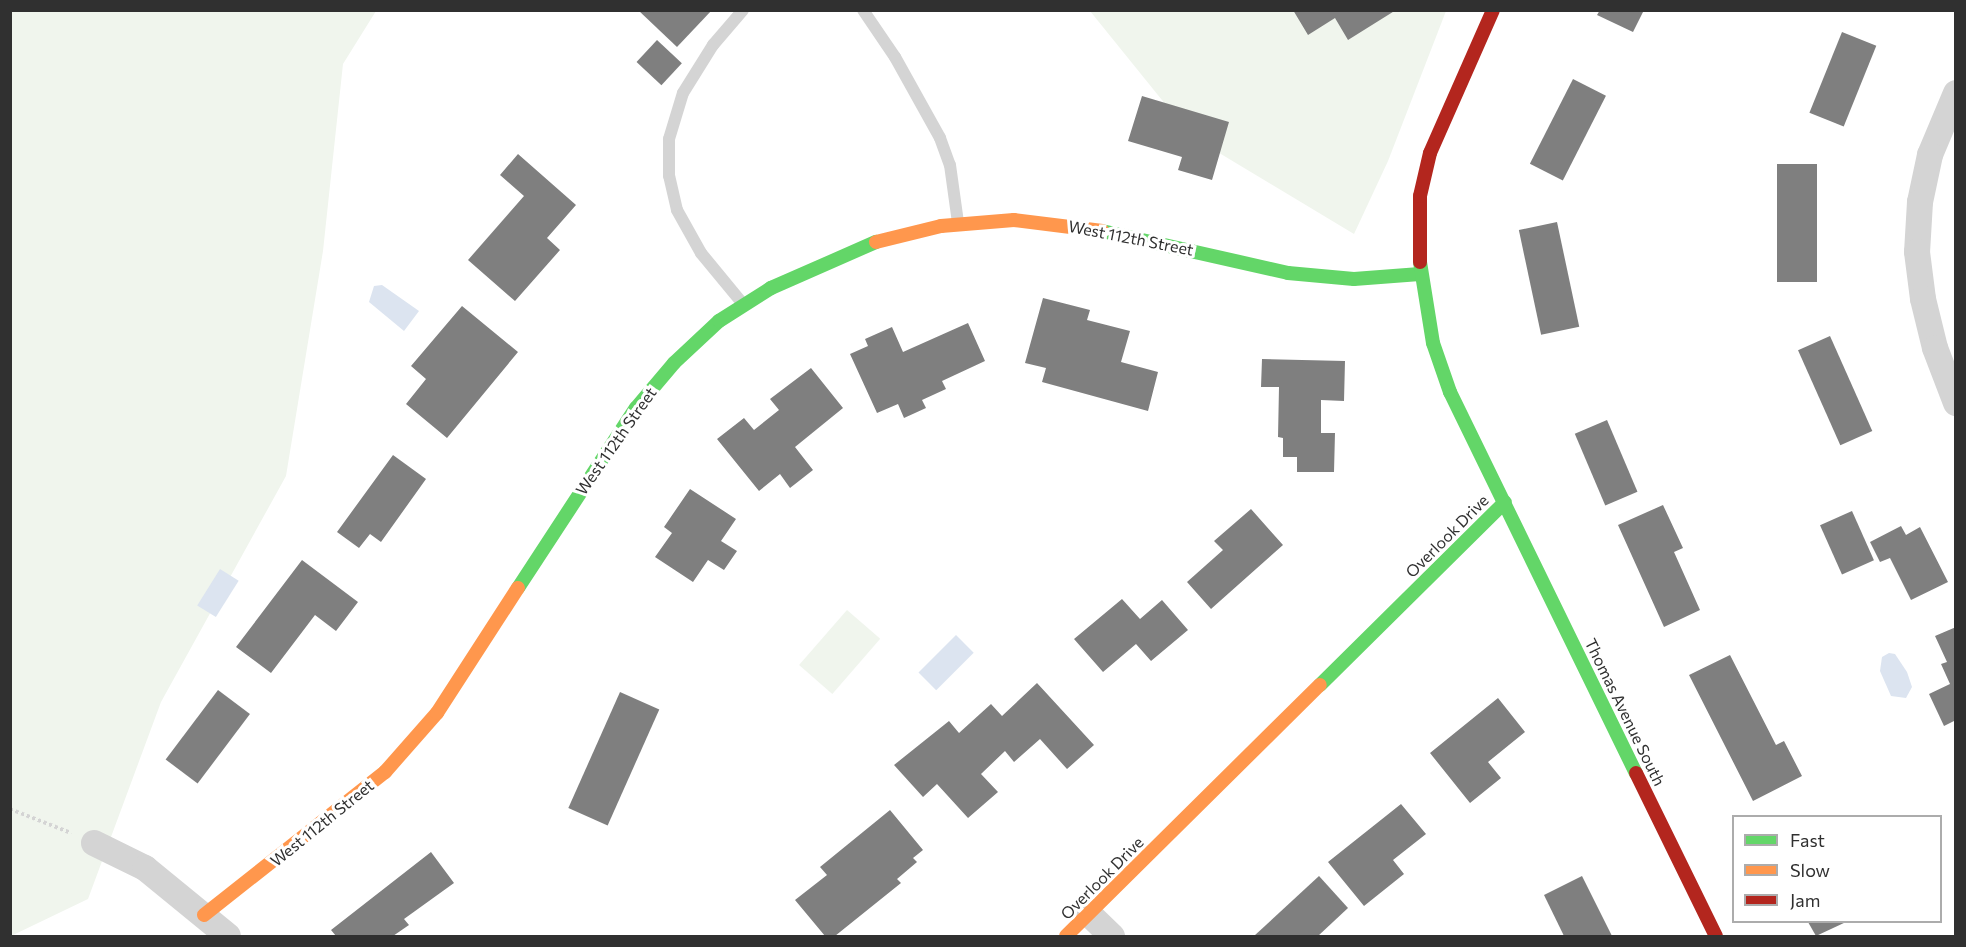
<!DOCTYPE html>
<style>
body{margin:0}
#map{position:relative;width:1966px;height:947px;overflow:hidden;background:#fff;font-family:Commissioner,sans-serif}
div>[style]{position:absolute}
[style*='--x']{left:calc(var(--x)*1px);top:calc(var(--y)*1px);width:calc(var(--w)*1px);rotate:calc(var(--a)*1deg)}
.green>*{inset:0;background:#f0f5ed;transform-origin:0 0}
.water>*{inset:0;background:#dce4f0;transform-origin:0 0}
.building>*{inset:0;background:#7f7f7f;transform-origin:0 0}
.path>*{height:4px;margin-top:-2px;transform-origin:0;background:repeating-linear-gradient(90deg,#d4d4d4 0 3px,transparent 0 6px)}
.lane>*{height:12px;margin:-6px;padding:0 6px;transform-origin:6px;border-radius:6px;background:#d4d4d4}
.street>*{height:26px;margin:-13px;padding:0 13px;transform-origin:13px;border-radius:13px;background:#d4d4d4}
.fast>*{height:14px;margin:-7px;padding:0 7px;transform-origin:7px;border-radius:7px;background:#63d668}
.slow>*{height:14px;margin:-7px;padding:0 7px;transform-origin:7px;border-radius:7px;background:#ff974d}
.jam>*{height:14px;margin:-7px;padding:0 7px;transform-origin:7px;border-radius:7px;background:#b3261e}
span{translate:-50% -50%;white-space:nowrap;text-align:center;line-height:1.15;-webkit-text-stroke:6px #fff;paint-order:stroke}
.street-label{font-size:16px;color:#303030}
.frame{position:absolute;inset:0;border:12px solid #303030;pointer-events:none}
.legend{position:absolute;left:1732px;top:815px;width:210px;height:108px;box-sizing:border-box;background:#fff;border:2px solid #acacac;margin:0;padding:8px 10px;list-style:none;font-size:18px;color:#303030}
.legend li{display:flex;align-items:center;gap:12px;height:30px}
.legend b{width:30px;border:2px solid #acacac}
</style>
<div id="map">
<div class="green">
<div style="clip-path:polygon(11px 11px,376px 11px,343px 64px,323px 251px,286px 476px,161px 702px,88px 899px,11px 936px)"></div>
<div style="clip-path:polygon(1090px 11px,1446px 11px,1388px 161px,1354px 234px,1191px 136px)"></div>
<div style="left:847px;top:610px;width:44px;height:73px;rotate:41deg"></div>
</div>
<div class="water">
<div style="clip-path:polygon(382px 285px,419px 311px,404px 331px,369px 302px,374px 286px)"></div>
<div style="left:220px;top:569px;width:22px;height:43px;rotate:32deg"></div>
<div style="left:956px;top:635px;width:25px;height:53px;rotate:45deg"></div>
<div style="clip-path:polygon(1889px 653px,1895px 654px,1907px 672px,1912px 687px,1906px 698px,1891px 696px,1880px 671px,1882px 657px)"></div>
</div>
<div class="building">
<div style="clip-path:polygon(638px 10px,712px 10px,677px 47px)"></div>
<div style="clip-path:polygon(1293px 10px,1396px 10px,1348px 40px,1335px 18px,1308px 35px)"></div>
<div style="clip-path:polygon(1600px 10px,1644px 10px,1633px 32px,1597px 15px)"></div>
<div style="left:1842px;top:32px;width:37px;height:87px;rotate:22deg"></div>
<div style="left:657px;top:40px;width:34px;height:30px;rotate:43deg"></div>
<div style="left:1573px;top:79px;width:37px;height:95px;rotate:27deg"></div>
<div style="clip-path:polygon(1142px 96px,1229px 122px,1212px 180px,1178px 170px,1182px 157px,1128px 141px)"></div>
<div style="clip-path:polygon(518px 154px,576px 205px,547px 238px,560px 250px,515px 301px,468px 260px,524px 196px,500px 175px)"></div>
<div style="left:1777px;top:164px;width:40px;height:118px"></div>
<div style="left:1557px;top:222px;width:107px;height:39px;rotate:78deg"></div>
<div style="clip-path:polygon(1043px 298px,1090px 310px,1087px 320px,1130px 331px,1121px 362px,1158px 372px,1148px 411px,1042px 382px,1046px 368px,1025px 363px)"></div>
<div style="clip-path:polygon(462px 306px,518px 352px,447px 438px,406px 404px,426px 379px,411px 366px)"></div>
<div style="clip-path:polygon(968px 323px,985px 361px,942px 381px,946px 389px,922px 400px,926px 408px,904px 418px,898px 404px,877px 413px,850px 354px,868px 346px,865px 339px,892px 327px,903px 352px)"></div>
<div style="left:1830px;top:336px;width:104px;height:35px;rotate:66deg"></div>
<div style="clip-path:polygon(1262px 359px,1345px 361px,1344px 401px,1321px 400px,1321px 433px,1335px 433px,1334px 472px,1297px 472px,1297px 457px,1283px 457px,1283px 438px,1278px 437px,1279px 387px,1261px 387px)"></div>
<div style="clip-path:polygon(811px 368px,843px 408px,795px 447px,813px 470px,790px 488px,780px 474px,759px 491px,717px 439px,744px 418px,754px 430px,779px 410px,770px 399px)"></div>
<div style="left:1607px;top:420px;width:78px;height:35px;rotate:67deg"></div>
<div style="clip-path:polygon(393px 455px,426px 479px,381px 542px,370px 534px,359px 548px,337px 532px)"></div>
<div style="clip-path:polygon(690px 489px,736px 519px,721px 541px,737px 551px,724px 570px,708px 560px,693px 582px,655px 557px,672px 533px,664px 527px)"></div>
<div style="clip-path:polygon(1663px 505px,1683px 548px,1674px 552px,1700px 610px,1664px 627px,1618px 525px)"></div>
<div style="clip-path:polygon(1251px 509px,1283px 545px,1211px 609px,1187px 582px,1223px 550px,1214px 541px)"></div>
<div style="left:1852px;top:511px;width:54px;height:35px;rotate:66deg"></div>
<div style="clip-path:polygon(1901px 526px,1906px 535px,1920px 527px,1948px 582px,1911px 600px,1890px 558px,1880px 562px,1870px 542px)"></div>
<div style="clip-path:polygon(302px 560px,358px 602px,336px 631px,315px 615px,271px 673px,236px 647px)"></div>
<div style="clip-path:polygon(1122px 599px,1140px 619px,1162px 600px,1188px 630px,1151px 661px,1136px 644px,1103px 672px,1074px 639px)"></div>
<div style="clip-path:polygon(1956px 627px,1956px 720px,1944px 726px,1929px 694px,1950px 684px,1941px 664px,1947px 662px,1935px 636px)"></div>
<div style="clip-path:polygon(1730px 655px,1776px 745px,1784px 741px,1802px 776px,1753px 801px,1689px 675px)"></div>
<div style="clip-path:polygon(1037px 683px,1094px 745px,1067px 769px,1040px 739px,1014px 762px,1005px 751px,981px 774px,998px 792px,968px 818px,937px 784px,923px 797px,894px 765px,949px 721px,959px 733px,991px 704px,1002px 716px)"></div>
<div style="left:218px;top:690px;width:40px;height:87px;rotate:37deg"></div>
<div style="left:620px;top:692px;width:43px;height:127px;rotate:24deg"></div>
<div style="clip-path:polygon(1498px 698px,1525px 732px,1488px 762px,1501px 778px,1470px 803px,1430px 753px)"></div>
<div style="clip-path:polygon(1401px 804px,1426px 834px,1393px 860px,1404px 874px,1364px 906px,1328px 862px)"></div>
<div style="clip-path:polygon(890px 810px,923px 850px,913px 858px,917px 862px,897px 879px,901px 883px,835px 936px,825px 936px,795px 900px,827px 875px,820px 867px)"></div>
<div style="clip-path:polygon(431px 852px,454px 883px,404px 919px,409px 925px,393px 936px,336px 936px,331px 930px)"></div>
<div style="clip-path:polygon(1319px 876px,1348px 908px,1318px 936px,1254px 936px)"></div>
<div style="clip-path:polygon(1582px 876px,1612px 936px,1564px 936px,1544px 895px)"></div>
<div style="clip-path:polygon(1808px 922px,1846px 922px,1816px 936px)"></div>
</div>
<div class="path">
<div style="--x:10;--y:809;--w:66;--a:21.5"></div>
</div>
<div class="lane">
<div style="--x:863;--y:10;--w:57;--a:55.8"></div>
<div style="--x:895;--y:57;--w:93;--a:60.9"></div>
<div style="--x:940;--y:138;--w:29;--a:70"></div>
<div style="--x:950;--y:165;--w:59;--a:82.1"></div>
<div style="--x:743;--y:304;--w:66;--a:-129.5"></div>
<div style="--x:701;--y:253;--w:49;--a:-119.2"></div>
<div style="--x:677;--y:210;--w:35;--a:-103"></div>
<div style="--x:669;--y:176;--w:37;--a:-90"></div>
<div style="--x:669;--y:139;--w:48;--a:-73.1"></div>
<div style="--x:683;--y:93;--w:57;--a:-58"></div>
<div style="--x:713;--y:45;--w:46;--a:-49.4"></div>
</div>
<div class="street">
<div style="--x:1956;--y:93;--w:67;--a:112.8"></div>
<div style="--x:1930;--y:155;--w:48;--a:102"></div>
<div style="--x:1920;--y:202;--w:50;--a:93.4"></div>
<div style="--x:1917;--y:252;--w:47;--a:82.7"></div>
<div style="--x:1923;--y:299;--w:50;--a:76.2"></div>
<div style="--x:1935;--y:348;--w:59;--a:69.1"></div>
<div style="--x:94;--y:843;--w:57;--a:26.1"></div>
<div style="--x:145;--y:868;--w:107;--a:39.3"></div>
<div style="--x:1089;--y:914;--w:32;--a:44"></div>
</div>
<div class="fast">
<div style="--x:1102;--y:231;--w:191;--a:12.7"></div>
<div style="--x:1288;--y:273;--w:66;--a:5.2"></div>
<div style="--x:1354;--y:279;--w:66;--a:-4.3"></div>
<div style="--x:1420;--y:262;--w:82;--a:80.9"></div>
<div style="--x:1433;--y:343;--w:52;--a:70.9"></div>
<div style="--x:1450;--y:392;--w:424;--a:64"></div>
<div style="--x:518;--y:588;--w:215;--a:-56.8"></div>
<div style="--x:636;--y:408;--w:59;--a:-49.8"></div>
<div style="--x:674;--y:363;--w:62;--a:-43"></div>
<div style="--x:719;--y:321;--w:62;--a:-32.4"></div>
<div style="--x:771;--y:288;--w:115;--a:-23.7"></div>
<div style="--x:1320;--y:685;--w:260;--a:-44.7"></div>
</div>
<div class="slow">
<div style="--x:876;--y:242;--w:67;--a:-13.8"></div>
<div style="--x:941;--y:226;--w:73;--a:-4.7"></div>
<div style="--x:1014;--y:220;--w:89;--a:7.1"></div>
<div style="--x:204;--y:915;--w:231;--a:-38.3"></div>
<div style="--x:385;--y:772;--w:79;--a:-48.6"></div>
<div style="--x:437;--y:713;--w:149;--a:-57.1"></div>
<div style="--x:1066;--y:936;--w:357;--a:-44.7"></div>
</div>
<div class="jam">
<div style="--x:1420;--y:262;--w:66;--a:-90"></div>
<div style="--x:1420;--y:196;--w:44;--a:-76.9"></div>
<div style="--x:1430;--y:153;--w:156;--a:-66.2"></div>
<div style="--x:1636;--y:773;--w:182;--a:63.9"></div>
</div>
<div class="street-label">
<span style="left:1131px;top:238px;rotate:11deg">West 112th Street</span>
<span style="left:616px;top:441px;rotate:-55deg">West 112th Street</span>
<span style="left:1447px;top:536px;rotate:-45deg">Overlook Drive</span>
<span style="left:1625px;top:712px;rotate:64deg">Thomas Avenue South</span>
<span style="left:322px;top:823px;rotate:-39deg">West 112th Street</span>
<span style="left:1102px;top:878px;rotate:-45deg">Overlook Drive</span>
</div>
<div class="frame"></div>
<ul class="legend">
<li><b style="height:8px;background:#63d668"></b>Fast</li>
<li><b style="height:8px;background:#ff974d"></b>Slow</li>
<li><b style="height:8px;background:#b3261e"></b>Jam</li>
</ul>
</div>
